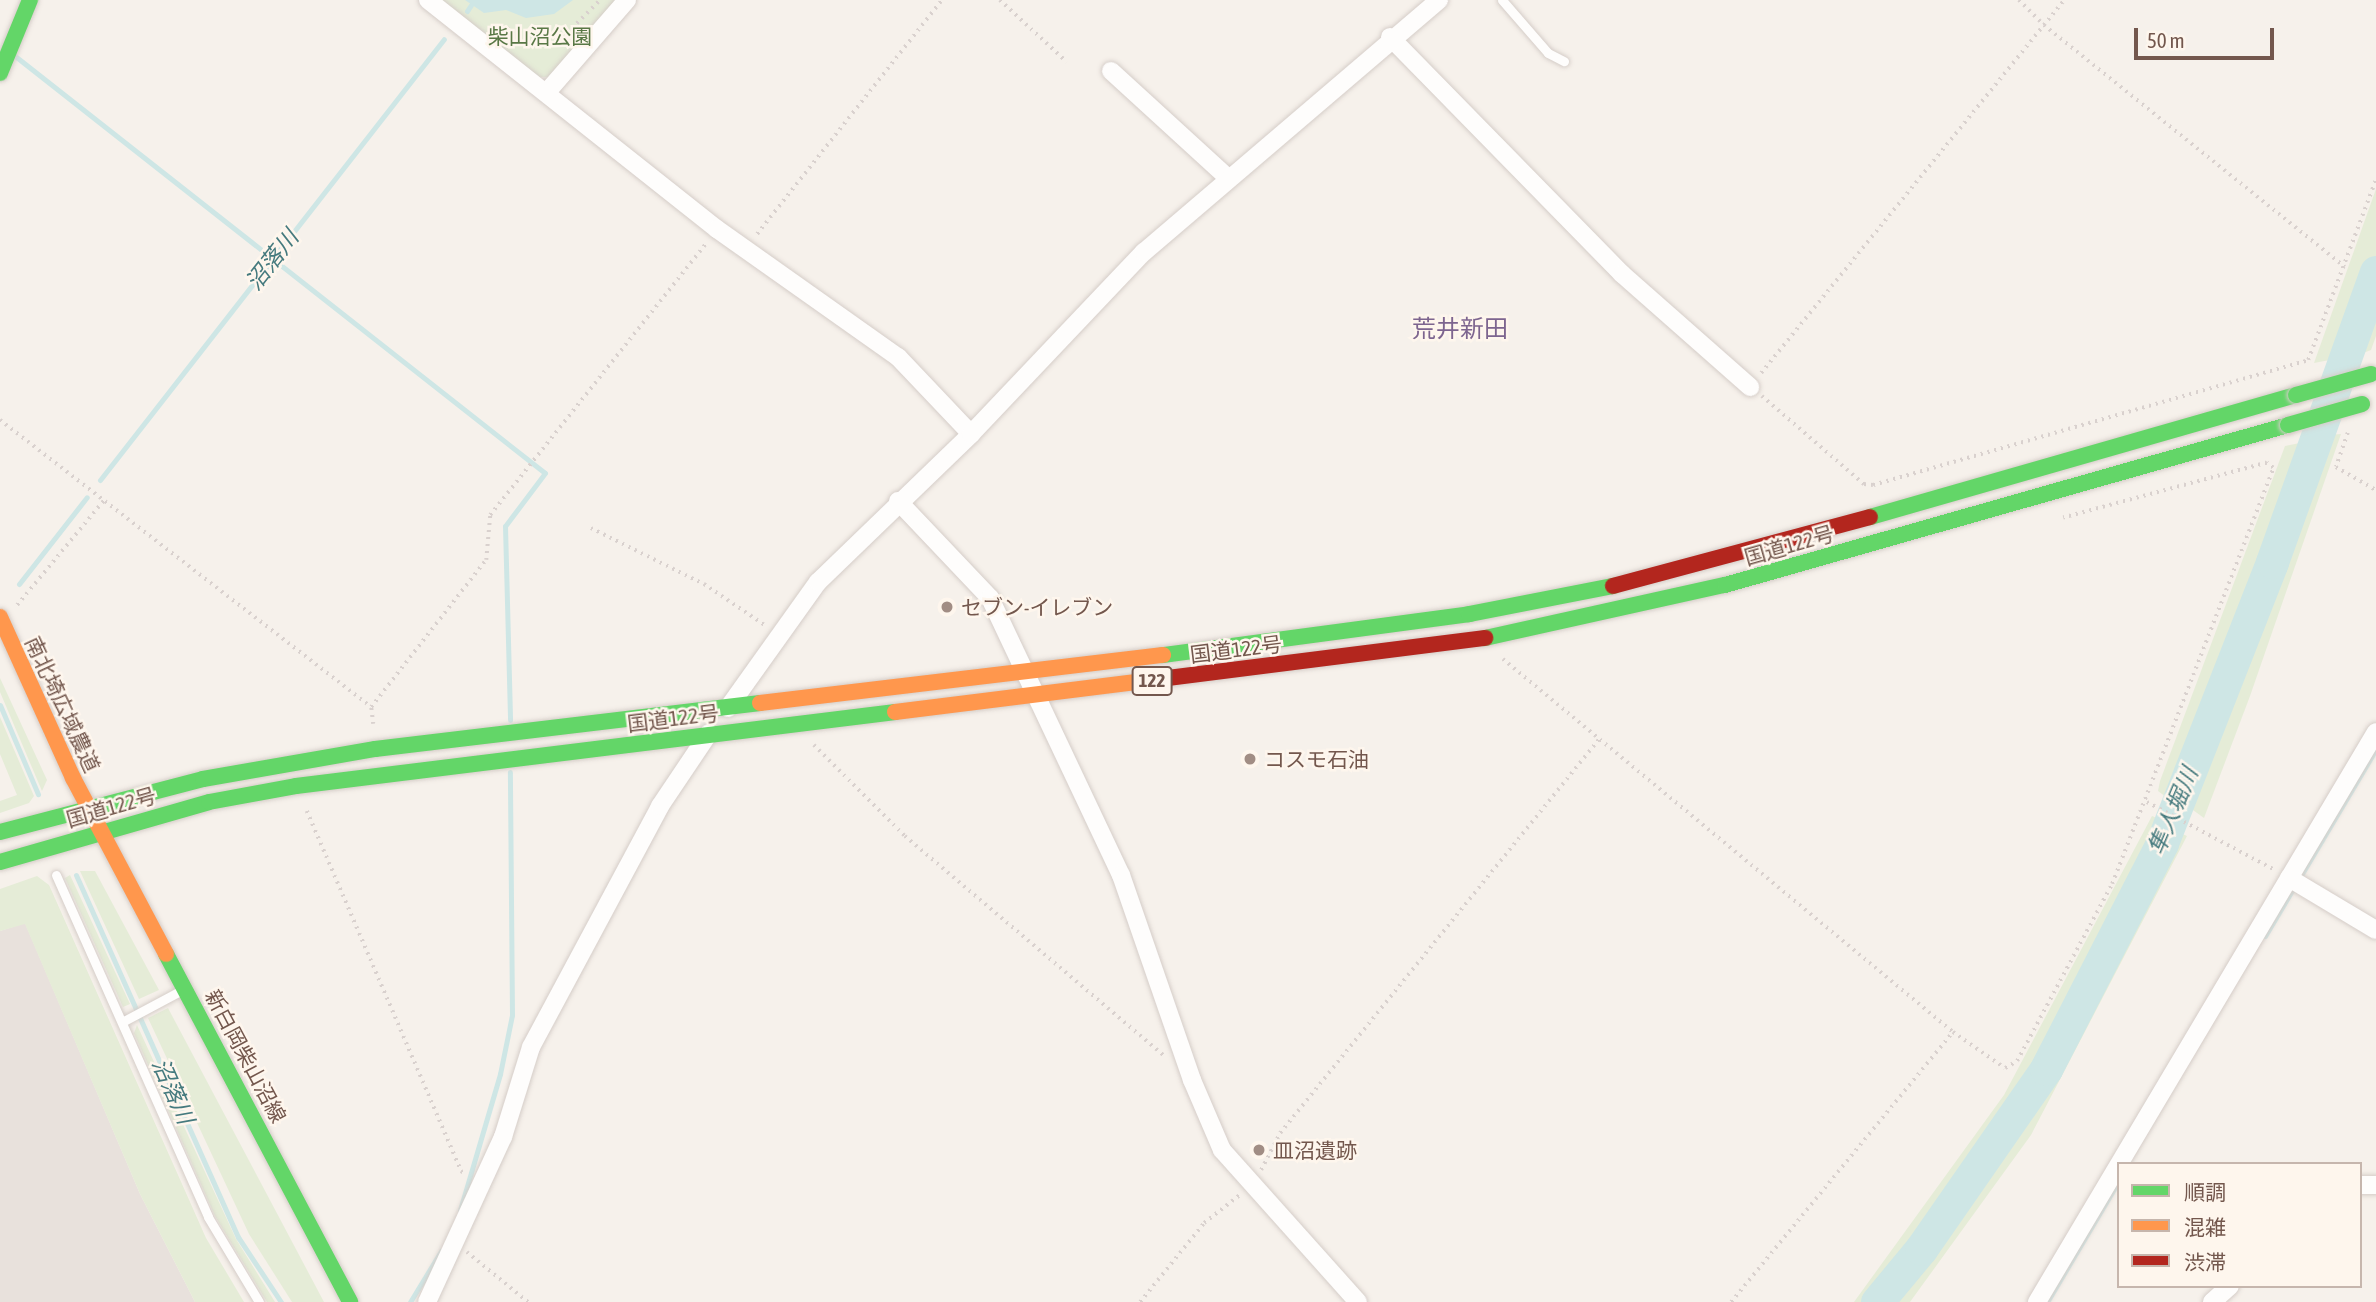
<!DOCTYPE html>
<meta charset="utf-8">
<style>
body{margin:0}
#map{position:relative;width:2376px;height:1302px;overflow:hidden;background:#f6f1eb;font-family:"Asap Condensed","Noto Sans JP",sans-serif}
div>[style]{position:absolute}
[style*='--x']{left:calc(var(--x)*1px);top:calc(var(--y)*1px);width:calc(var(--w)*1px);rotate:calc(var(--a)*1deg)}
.industrial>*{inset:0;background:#e8e1dc}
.green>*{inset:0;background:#e5ecd7}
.water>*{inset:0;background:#cee6e5}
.stream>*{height:5px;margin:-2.5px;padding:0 2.5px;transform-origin:2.5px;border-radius:2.5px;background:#cee6e5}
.river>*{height:33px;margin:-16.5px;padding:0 16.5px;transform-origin:16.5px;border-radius:16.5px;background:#cee6e5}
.path>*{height:3.5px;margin-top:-1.75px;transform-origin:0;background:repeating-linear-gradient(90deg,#d9d1ce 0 2px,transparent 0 7px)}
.roads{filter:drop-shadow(0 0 2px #d5cdc8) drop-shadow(0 0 2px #d5cdc8)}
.lane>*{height:9px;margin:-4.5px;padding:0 4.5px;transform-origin:4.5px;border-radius:4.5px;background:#fefdfc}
.street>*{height:18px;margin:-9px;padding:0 9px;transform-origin:9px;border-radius:9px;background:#fefdfc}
.fast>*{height:16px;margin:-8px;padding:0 8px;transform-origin:8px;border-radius:8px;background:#63d668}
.slow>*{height:16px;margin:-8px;padding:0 8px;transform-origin:8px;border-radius:8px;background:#ff974d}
.jam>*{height:16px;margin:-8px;padding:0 8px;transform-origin:8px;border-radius:8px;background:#b3261e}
.bridges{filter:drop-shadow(0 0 2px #d5ccc7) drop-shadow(0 0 2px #d5ccc7)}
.fast-bridge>*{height:16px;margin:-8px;padding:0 8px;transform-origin:8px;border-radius:8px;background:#63d668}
.dots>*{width:19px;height:19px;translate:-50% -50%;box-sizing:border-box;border:4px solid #fef6ed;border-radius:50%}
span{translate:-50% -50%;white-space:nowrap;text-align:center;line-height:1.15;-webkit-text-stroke:5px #fef6ed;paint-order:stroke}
.shield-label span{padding:2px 5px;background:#fef6ed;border:2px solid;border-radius:5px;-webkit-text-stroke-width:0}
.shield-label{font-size:19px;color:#73574d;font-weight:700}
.park-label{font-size:21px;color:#597846}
.street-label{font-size:21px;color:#73574d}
.poi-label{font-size:21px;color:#73574d}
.left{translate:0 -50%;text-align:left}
.water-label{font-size:23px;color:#457a7e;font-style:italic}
.quarter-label{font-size:24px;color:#7d658f}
.legend{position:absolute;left:2117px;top:1162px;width:245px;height:126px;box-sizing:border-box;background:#fef6ed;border:2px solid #c6b6ad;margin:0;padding:9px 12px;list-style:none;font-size:21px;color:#73574d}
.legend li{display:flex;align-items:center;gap:14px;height:35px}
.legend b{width:35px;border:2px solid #c6b6ad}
.scale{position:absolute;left:2134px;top:28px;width:140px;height:32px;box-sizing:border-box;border:4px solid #73574d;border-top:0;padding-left:9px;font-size:21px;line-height:24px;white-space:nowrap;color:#73574d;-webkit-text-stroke:5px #fef6ed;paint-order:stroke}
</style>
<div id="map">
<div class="industrial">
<div style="clip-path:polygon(25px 923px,140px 1194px,195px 1302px,0 1302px,0 931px)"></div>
</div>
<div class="green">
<div style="clip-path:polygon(434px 0,617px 0,553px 77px,535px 77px)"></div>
<div style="clip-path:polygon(2376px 189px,2376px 256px,2340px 358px,2314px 363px)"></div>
<div style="clip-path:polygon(2376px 284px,2376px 336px,2371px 350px,2350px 358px)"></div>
<div style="clip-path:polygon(2341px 434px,2250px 696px,2204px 818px,2186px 805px,2327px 435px)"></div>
<div style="clip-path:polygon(2305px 442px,2277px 529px,2170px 800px,2158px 791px,2160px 781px,2285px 446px)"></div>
<div style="clip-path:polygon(0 678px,47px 780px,42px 791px,0 692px)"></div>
<div style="clip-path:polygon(0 717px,34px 796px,29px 803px,0 813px,0 801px,17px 795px,0 754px)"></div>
<div style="clip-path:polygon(2152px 816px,2164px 821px,2093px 973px,2045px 1057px,1906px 1260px,1871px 1302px,1854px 1302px,2004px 1095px)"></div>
<div style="clip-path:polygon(2174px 830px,2187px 836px,2031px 1135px,1910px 1302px,1890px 1302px,2052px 1072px,2090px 1004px)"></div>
<div style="clip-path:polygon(80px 871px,95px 871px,159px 990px,139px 999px)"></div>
<div style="clip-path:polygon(70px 875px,130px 1004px,123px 1007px,65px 878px)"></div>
<div style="clip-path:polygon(37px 876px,49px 885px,206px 1238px,244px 1302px,195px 1302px,140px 1194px,25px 924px,0 931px,0 889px)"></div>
<div style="clip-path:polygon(168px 1008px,324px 1302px,292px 1302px,249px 1234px,148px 1018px)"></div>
<div style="clip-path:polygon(137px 1025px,236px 1239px,275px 1302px,267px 1302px,215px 1216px,134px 1033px)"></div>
</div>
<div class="water">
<div style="clip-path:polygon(465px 0,573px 0,554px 14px,526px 18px,506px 10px,484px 13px)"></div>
</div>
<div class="stream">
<div style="--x:467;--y:11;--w:7;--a:-56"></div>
<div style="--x:15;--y:56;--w:674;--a:38.2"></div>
<div style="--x:545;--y:473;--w:66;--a:127"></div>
<div style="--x:505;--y:526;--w:194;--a:88.5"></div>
<div style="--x:100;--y:480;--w:559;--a:-52.04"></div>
<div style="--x:19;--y:584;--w:110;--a:-52"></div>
<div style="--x:0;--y:705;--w:97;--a:66.9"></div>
<div style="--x:76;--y:875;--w:397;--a:65.9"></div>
<div style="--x:238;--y:1237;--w:78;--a:56.5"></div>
<div style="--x:2265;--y:936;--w:217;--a:-59.3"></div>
<div style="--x:460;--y:1210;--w:142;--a:-73.6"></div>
<div style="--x:500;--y:1074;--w:60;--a:-78.5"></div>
<div style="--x:512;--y:1015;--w:243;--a:-90.5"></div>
<div style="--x:410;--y:1302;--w:60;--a:-58.7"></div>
<div style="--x:2047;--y:1302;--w:134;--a:-59.4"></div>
</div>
<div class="river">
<div style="--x:1877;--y:1302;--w:69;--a:-50.3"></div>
<div style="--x:1921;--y:1249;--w:219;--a:-55.2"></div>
<div style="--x:2046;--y:1069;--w:254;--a:-62.8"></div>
<div style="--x:2162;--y:843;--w:302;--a:-68.6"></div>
<div style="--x:2272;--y:562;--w:308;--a:-70.3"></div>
</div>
<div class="path">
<div style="--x:1000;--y:0;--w:91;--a:42.8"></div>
<div style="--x:2019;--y:0;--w:35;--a:45"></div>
<div style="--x:2044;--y:25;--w:386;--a:38.8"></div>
<div style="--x:502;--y:35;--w:9;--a:-54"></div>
<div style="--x:507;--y:28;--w:26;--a:36"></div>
<div style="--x:528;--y:43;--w:29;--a:0"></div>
<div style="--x:557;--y:43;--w:61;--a:-45"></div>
<div style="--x:757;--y:234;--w:298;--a:-51.7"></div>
<div style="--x:1761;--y:373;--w:481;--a:-50.9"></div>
<div style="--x:1762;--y:396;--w:135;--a:40.8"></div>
<div style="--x:1864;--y:484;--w:9;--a:6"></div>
<div style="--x:1873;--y:485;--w:453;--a:-16"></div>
<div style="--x:2308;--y:360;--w:193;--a:-69.4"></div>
<div style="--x:0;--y:420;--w:469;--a:37.7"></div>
<div style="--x:2348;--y:433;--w:36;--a:109"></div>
<div style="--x:2336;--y:467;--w:46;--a:29.9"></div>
<div style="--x:591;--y:528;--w:126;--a:26.4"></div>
<div style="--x:704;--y:584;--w:75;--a:34.1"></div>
<div style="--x:17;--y:605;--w:138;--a:-50.3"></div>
<div style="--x:1503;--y:659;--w:584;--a:39.65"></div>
<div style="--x:1953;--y:1032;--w:63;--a:34.7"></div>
<div style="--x:2005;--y:1068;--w:14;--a:-30"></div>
<div style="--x:2017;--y:1061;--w:201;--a:-61.8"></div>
<div style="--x:2112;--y:884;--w:446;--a:-68.8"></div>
<div style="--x:2273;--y:468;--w:8;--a:-140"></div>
<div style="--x:2267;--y:463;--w:211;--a:164.9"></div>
<div style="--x:373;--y:724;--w:17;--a:-97"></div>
<div style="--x:371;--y:707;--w:187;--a:-52"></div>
<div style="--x:486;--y:560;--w:45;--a:-84.9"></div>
<div style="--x:490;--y:515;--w:349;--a:-51.5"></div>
<div style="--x:814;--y:745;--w:129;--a:45"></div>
<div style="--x:905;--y:836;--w:340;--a:40.3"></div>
<div style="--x:2147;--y:802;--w:145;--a:28"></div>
<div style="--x:307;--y:811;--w:392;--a:66.8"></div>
<div style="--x:461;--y:1171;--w:6;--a:31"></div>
<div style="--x:1261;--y:1170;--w:42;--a:-62.8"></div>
<div style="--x:1280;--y:1133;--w:507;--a:-51"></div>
<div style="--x:467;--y:1252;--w:79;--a:39.3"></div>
<div style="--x:1140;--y:1302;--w:102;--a:-51"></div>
<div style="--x:1204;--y:1223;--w:47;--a:-38.1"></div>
<div style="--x:1731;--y:1302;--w:350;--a:-50.6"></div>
</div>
<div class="roads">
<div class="lane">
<div style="--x:1502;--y:0;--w:70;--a:49"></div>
<div style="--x:1548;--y:53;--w:18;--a:27"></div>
<div style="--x:56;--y:875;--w:374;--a:66"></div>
<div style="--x:208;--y:1217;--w:99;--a:59"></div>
<div style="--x:122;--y:1022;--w:68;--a:-28.1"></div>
</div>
<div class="street">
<div style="--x:428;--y:0;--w:369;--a:38.4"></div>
<div style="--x:717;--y:229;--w:222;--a:35.3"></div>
<div style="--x:898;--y:357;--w:106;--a:46.5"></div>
<div style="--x:1390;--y:37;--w:332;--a:45.6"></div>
<div style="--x:1622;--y:274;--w:171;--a:41.4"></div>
<div style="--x:1111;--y:71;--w:159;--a:42.4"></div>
<div style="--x:547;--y:92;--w:122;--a:-49"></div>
<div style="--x:898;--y:501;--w:134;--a:46.5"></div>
<div style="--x:990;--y:598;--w:306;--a:64.7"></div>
<div style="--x:1121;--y:875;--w:217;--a:70.9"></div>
<div style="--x:1192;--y:1080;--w:76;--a:66.8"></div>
<div style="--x:1222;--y:1150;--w:204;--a:48.2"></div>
<div style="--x:728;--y:708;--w:155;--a:-54.5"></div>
<div style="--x:818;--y:582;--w:213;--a:-44"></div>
<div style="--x:971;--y:434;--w:251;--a:-46.5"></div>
<div style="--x:1144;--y:252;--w:388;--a:-40.5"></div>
<div style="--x:2289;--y:878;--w:101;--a:30.9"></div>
<div style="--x:2360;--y:1185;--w:16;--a:0"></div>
<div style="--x:427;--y:1302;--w:182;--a:-65.3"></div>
<div style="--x:503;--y:1137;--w:94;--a:-72.7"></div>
<div style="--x:531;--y:1047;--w:273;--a:-61.8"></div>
<div style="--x:660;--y:806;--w:88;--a:-56.1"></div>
<div style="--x:2037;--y:1302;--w:663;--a:-59.26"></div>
<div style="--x:2212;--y:1302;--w:24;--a:-42"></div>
</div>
<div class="fast">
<div style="--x:0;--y:73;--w:79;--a:-67.7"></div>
<div style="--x:1870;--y:517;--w:443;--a:-16"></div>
<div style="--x:1485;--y:638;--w:246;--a:-12.5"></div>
<div style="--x:1725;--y:585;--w:585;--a:-15.86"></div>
<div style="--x:1163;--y:655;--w:309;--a:-7.6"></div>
<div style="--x:1469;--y:614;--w:147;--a:-11"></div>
<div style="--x:0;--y:832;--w:210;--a:-14.6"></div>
<div style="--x:203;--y:779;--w:175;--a:-9.9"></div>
<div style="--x:375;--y:749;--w:388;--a:-6.8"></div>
<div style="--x:0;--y:862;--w:217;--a:-16"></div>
<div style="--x:209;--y:802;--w:88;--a:-10.4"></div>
<div style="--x:296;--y:786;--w:604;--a:-7.04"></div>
<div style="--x:166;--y:954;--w:394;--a:62.1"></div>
</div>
<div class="slow">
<div style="--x:0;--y:617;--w:177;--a:65.6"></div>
<div style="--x:73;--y:778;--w:199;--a:62.1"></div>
<div style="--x:760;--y:703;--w:406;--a:-6.8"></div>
<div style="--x:895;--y:712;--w:259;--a:-7.1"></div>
</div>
<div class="jam">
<div style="--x:1613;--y:586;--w:266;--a:-15"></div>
<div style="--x:1152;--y:680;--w:336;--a:-7.2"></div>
</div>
</div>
<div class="bridges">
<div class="fast-bridge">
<div style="--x:2296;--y:395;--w:78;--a:-15.6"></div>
<div style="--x:2288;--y:425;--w:77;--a:-15.8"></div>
</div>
</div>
<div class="dots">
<div style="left:947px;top:607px;background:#a18d84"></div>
<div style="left:1250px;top:759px;background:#a18d84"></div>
<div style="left:1259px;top:1150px;background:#a18d84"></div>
</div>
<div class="shield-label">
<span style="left:1152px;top:681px">122</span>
</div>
<div class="park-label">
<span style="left:540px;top:36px">柴山沼公園</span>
</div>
<div class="street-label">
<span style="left:1789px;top:545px;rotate:-16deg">国道122号</span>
<span style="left:1236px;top:649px;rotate:-7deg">国道122号</span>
<span style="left:63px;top:704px;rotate:65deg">南北埼広域農道</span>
<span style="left:673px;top:718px;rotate:-7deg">国道122号</span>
<span style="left:111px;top:807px;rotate:-16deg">国道122号</span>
<span style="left:246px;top:1056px;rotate:62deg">新白岡柴山沼線</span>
</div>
<div class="poi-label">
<span class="left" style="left:961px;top:607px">セブン-イレブン</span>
<span class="left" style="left:1264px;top:759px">コスモ石油</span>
<span class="left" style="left:1273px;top:1150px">皿沼遺跡</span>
</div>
<div class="water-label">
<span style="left:272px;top:260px;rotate:-52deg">沼落川</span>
<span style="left:2173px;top:811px;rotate:-67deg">隼人堀川</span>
<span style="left:173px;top:1091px;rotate:66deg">沼落川</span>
</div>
<div class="quarter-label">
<span style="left:1460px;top:329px">荒井新田</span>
</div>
<ul class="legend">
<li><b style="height:9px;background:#63d668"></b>順調</li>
<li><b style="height:9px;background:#ff974d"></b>混雑</li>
<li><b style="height:9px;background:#b3261e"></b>渋滞</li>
</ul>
<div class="scale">50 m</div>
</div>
